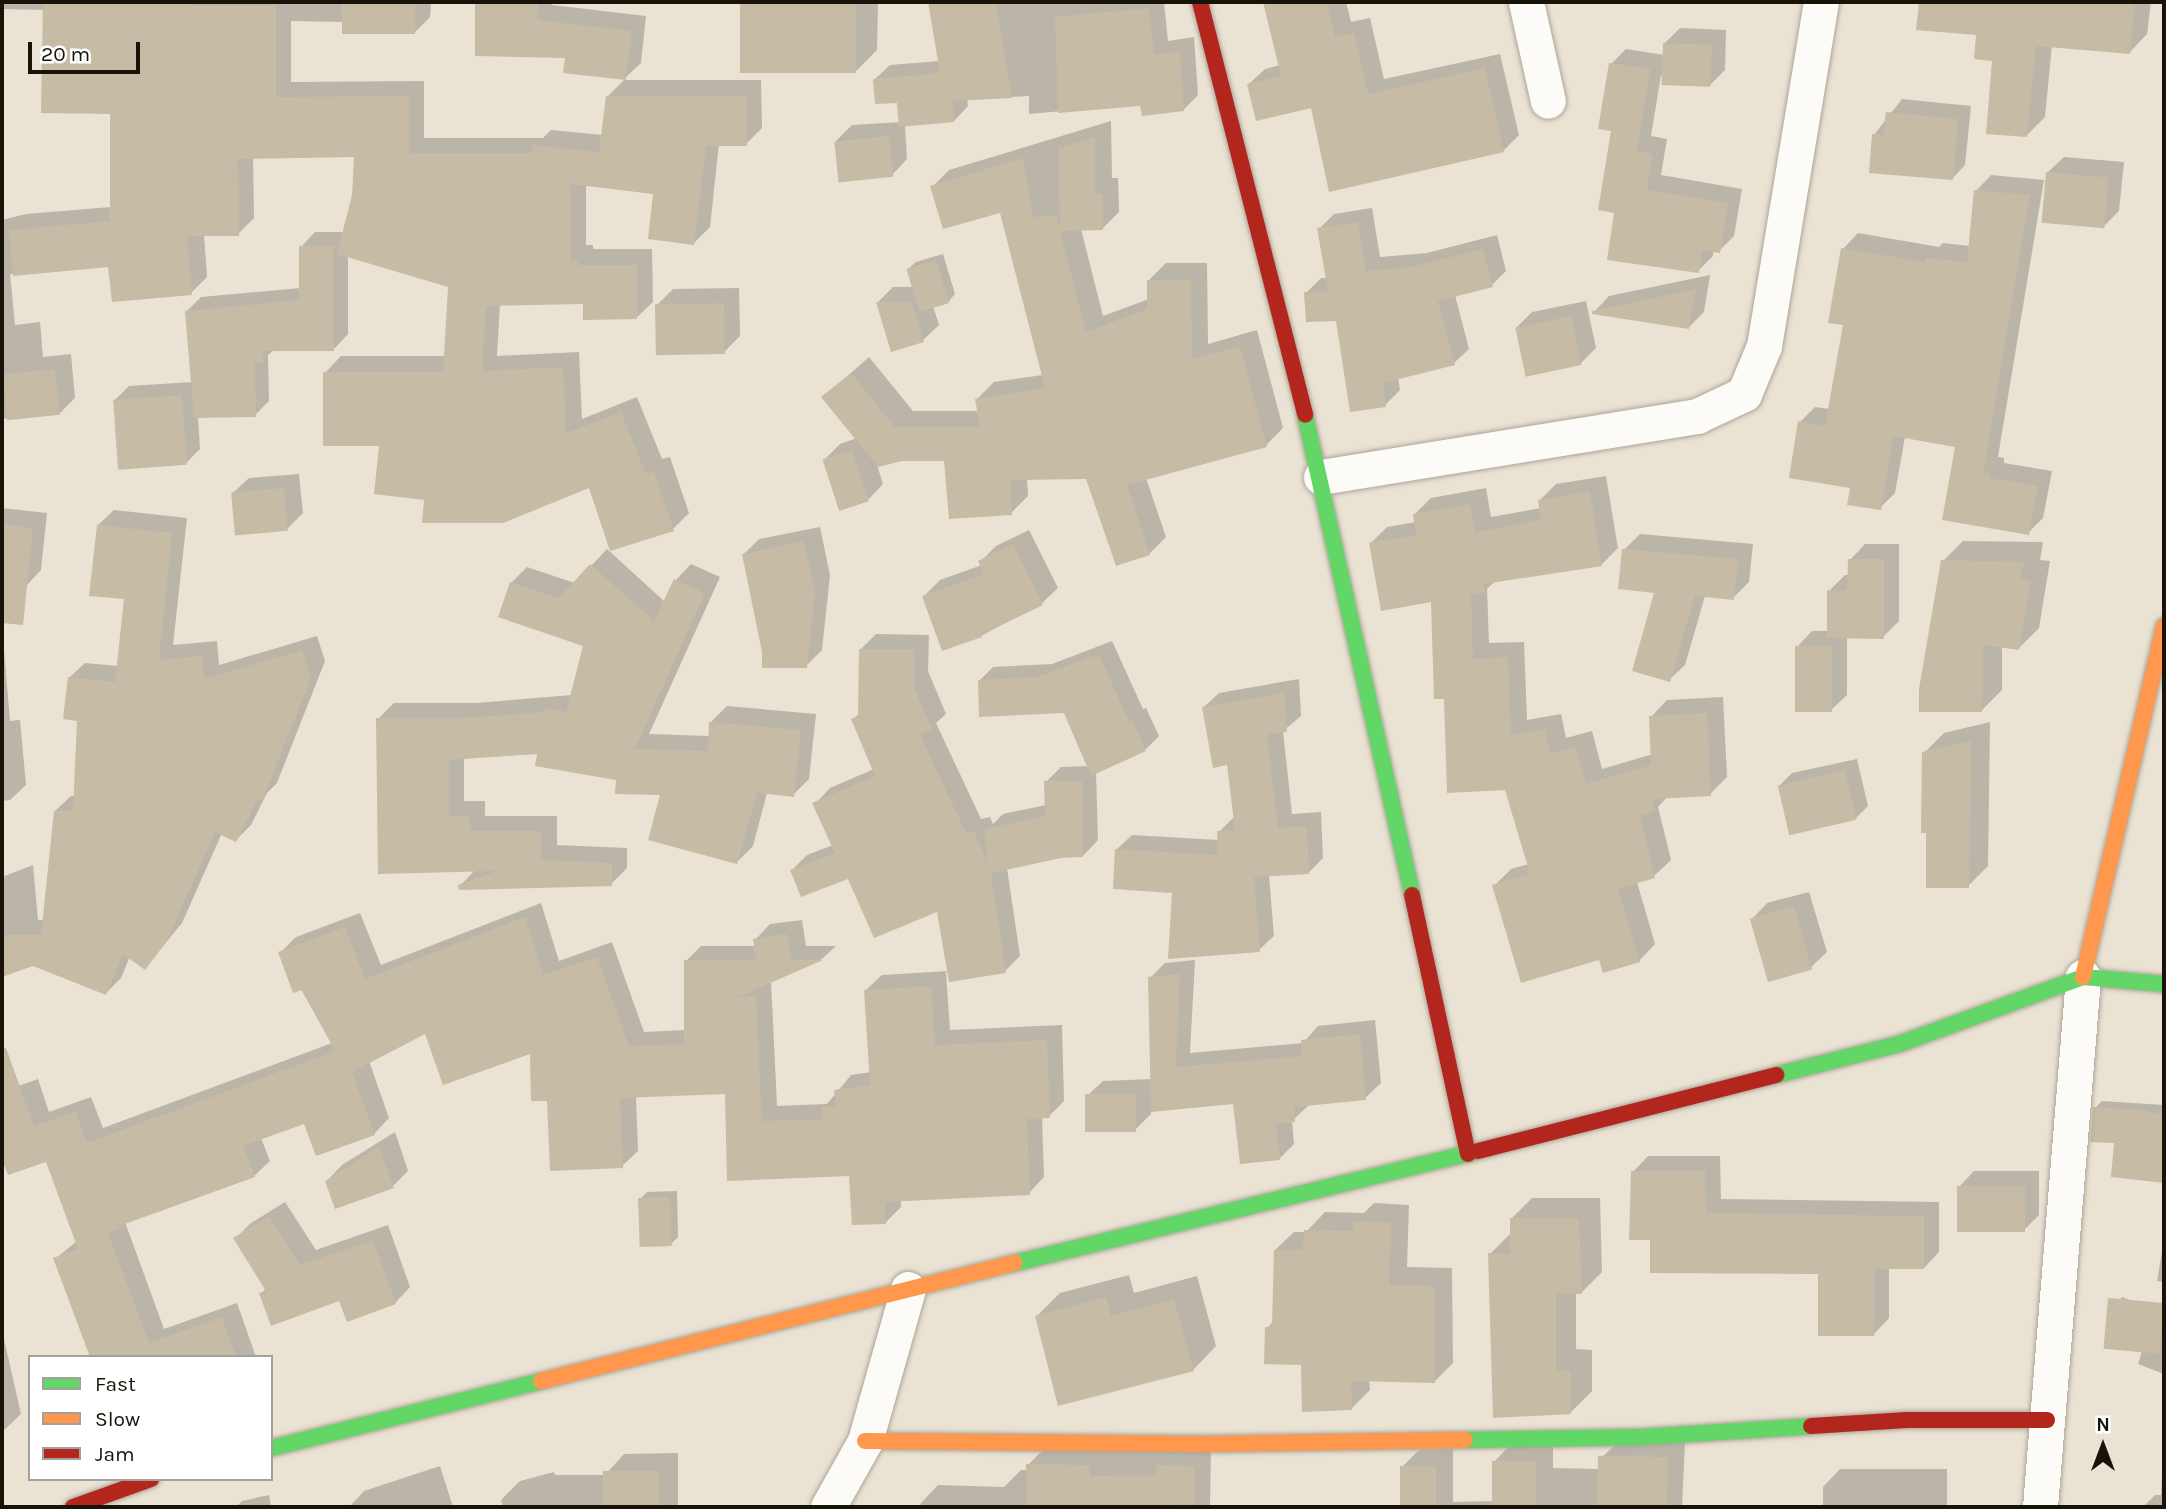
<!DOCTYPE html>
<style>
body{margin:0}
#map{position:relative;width:2166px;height:1509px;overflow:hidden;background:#eae2d2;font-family:Karla,sans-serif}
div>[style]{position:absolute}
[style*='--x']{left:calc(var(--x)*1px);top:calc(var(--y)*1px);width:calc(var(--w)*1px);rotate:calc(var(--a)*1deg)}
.shadow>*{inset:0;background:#0003}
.building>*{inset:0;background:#c6bba4;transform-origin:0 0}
.roads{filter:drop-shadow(0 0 2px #aca699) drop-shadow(0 0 2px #aca699)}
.street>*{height:35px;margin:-17.5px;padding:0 17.5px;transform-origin:17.5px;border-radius:17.5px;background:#fcfbf8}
.fast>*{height:16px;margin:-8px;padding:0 8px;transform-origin:8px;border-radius:8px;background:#63d668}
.slow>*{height:16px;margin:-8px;padding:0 8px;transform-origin:8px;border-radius:8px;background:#ff974d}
.jam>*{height:16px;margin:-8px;padding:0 8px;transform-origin:8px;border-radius:8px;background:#b3261e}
span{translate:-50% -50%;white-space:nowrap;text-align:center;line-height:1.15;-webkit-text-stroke:6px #fff;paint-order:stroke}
.frame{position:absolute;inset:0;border:4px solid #181308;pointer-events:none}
.legend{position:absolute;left:28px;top:1355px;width:245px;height:126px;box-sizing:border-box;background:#fff;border:2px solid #a3a19c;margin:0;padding:9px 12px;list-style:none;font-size:21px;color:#181308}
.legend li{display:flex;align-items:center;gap:14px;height:35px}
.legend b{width:35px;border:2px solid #a3a19c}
.north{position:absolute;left:2068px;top:1411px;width:70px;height:70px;-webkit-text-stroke:5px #fff;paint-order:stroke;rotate:0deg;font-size:19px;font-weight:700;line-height:28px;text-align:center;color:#181308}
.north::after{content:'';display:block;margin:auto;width:24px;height:32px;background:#181308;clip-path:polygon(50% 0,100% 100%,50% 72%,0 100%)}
.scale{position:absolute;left:28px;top:42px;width:112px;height:32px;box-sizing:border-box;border:4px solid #181308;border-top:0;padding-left:9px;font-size:21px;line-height:24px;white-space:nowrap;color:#181308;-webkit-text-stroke:5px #fff;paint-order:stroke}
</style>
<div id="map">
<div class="shadow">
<div style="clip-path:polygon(2px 2px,431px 2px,430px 17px,414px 33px,343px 22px,291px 21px,291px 82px,424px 81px,424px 138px,543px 138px,551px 130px,603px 135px,608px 96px,624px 80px,761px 80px,762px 128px,746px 144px,719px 144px,710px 227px,694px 243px,655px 192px,586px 184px,586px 245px,593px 245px,593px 249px,652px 249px,653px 302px,636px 318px,585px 303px,500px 304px,497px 356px,579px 352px,582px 419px,637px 397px,662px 459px,670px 457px,689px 513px,673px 529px,590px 486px,426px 498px,325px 373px,341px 356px,446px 356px,450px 286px,348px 255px,348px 334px,334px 349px,275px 349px,268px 355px,269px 401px,255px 415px,198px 416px,200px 449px,186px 463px,115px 400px,129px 386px,193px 382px,187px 311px,201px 297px,301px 288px,301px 247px,315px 232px,344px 232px,353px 195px,356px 155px,253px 157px,254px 218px,238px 234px,204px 235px,207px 277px,191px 293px,110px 265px,10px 274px,15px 325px,40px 322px,43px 357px,71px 354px,75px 398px,59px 414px,2px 419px,2px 220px,26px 214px,111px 207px,111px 113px,45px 10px,2px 9px)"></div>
<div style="clip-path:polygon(477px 2px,552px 2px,552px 5px,646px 16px,641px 63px,625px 78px,566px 56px)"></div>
<div style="clip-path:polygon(742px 2px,878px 2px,877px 50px,854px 73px,741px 71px)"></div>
<div style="clip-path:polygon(929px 2px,1164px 2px,1168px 41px,1194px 37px,1198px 95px,1183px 110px,1141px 104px,1029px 114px,1029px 96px,967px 99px,968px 106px,954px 121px,905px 125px,907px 159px,892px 175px,836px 141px,852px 125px,901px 122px,899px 101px,875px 79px,890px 65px,939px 61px)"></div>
<div style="clip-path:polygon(1265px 2px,1346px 2px,1351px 22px,1370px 18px,1384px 79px,1500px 54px,1519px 135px,1504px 150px,1331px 190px,1312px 106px,1249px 84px,1265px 69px,1280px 65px)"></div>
<div style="clip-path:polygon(1992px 2px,2151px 2px,2147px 34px,2129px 53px,2052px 45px,2045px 117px,2026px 136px,1994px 60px,1978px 58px)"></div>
<div style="clip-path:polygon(1680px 28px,1726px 30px,1725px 70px,1709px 86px,1661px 75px,1651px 136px,1667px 139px,1661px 175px,1742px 189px,1734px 236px,1719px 251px,1714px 250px,1713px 256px,1698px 271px,1616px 211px,1611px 64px,1626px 49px,1664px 55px,1665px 43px)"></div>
<div style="clip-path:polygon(1902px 99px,1971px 106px,1965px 165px,1952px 179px,1874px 135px)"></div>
<div style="clip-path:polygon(1111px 121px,1112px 178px,1118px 178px,1119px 212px,1102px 229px,1081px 229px,1103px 316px,1149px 299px,1149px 280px,1166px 263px,1207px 263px,1208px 344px,1257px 330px,1283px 428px,1266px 445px,1146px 478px,1166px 537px,1149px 554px,1087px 477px,1027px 478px,1028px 496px,1011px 513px,946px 459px,902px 459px,877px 465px,883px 484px,868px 500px,824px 460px,840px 444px,857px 438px,824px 397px,869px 357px,913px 411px,979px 411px,977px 399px,994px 382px,1043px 375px,1002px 210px,932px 187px,949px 170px)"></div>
<div style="clip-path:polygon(2064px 157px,2124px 162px,2119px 211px,2103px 227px,2048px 172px)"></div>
<div style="clip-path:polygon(1991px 175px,2044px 180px,1998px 457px,2004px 458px,2004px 463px,2052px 471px,2043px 518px,2028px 533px,1957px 446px,1905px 437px,1895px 493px,1880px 508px,1852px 486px,1800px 422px,1815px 407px,1830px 409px,1845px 324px,1843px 249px,1858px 233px,1939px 247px,1943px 243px,1970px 246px,1976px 191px)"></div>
<div style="clip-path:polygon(1372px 208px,1380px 257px,1427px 253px,1497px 235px,1506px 271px,1492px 285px,1455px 295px,1469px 349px,1454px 363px,1398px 377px,1400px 390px,1385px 405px,1338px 319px,1306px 293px,1321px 278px,1327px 278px,1319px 229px,1334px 214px)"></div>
<div style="clip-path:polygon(943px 254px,955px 294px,948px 302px,933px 306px,939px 325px,923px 340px,878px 302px,893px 287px,914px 287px,908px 269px,916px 262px)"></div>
<div style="clip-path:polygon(1710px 275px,1704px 312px,1688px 328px,1594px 312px,1609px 296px)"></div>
<div style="clip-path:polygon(739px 288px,740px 336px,724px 352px,657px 305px,673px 289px)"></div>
<div style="clip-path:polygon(1586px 301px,1596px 348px,1581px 363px,1516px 328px,1532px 312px)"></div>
<div style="clip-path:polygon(299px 474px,303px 513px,287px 529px,233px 493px,249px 478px)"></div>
<div style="clip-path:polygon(1606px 476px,1618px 548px,1601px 565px,1495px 581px,1487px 589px,1489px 643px,1524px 642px,1527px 720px,1561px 714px,1566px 738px,1592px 731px,1602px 769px,1653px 754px,1651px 717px,1667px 700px,1723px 697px,1727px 777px,1710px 794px,1668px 796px,1658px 807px,1671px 860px,1654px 876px,1637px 882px,1655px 944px,1639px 961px,1600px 958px,1494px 886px,1511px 869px,1529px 864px,1506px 788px,1446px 697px,1432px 600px,1371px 543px,1387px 527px,1416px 522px,1414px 515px,1431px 498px,1486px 488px,1491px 517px,1541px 508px,1540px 500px,1556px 484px)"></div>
<div style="clip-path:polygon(2px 508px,47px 513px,41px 570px,26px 586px,2px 583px)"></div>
<div style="clip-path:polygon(114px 510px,187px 518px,173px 645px,217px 641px,219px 665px,317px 636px,325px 661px,277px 783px,267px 793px,251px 825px,236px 840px,222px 833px,182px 923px,145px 968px,130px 956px,121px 978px,106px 993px,33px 964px,2px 975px,2px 877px,33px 865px,38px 920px,44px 920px,55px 811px,71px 796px,75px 796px,79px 719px,69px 678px,85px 663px,118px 666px,126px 598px,98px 525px)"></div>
<div style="clip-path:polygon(820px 527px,830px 575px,822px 650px,806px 666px,763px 652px,744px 554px,759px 539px)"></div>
<div style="clip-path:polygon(1029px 530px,1058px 588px,1042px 603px,981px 636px,924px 596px,940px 580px,982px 565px,980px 562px,996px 546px)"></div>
<div style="clip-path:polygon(1640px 534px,1753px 544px,1749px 582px,1733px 598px,1705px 596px,1685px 665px,1669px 680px,1656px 591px,1624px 550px)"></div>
<div style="clip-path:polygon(1963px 541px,2043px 542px,2040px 560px,2050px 561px,2039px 628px,2018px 649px,2002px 646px,2002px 690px,1982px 710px,1943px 561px)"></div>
<div style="clip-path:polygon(1865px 544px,1899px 544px,1899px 621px,1883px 637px,1847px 636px,1847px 695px,1831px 710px,1797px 647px,1812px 631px,1829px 631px,1829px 591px,1845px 575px,1849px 575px,1850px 560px)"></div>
<div style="clip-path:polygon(607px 549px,665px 602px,676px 580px,691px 564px,720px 577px,649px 734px,710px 736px,711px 722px,727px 706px,816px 714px,809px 779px,793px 795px,767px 793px,753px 846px,737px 862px,662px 794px,539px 752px,464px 757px,464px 801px,485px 801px,485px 816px,557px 816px,557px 845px,627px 848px,627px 868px,611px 884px,460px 886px,476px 869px,378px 719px,394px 703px,476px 703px,572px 695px,585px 644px,511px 583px,527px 567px,575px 583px)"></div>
<div style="clip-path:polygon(876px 634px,929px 635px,928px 671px,946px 714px,936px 723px,981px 819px,990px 817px,993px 824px,1003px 814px,1046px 805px,1046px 782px,1061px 767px,1089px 766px,1065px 711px,979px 681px,993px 667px,1052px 664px,1112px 641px,1143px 709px,1146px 708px,1159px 736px,1145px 750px,1096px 771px,1098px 840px,1083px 856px,1061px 856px,1007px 868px,1020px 956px,1005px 971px,946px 972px,950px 1030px,1062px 1025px,1064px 1101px,1049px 1116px,1042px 1116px,1044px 1177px,1029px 1193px,901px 1199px,901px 1207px,886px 1222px,851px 1174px,729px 1179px,726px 1092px,636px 1096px,638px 1151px,622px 1166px,549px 1099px,531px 1051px,426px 1032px,369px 1061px,389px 1118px,374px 1134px,305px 1122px,261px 1138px,270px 1161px,254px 1176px,125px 1222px,164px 1329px,237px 1303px,256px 1357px,92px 1357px,55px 1259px,77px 1241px,48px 1159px,9px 1173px,2px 1154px,2px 1092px,38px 1079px,49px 1112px,91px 1097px,103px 1128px,332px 1043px,280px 953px,296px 937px,360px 913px,381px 965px,541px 903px,559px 961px,612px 942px,644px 1032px,686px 1030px,686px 961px,701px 946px,756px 946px,755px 940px,770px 924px,802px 920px,806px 946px,836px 946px,822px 959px,771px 981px,777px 1106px,827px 1104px,851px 1075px,871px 1072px,866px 990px,882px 975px,949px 971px,939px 909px,849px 877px,792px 870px,807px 855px,833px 845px,815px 804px,830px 788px,874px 769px,853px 719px,860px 713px,861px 649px)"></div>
<div style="clip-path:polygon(3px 638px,10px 721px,20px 720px,26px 785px,10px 800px,2px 801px)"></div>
<div style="clip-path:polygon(1299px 679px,1301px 716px,1283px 731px,1292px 814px,1321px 812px,1323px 858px,1308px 873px,1269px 875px,1274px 936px,1259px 950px,1117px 849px,1132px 835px,1219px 840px,1219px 832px,1234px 817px,1229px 763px,1204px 707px,1219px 693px)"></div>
<div style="clip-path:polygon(1990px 722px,1988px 866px,1968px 886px,1924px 753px,1944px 733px)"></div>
<div style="clip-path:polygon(1857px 759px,1868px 806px,1856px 818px,1780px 785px,1792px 773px)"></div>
<div style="clip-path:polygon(1809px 892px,1827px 952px,1811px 967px,1752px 919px,1767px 903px)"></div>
<div style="clip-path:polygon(1195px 960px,1190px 1053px,1303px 1043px,1318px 1026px,1375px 1020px,1381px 1083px,1365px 1098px,1309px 1105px,1292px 1121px,1294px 1144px,1279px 1159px,1235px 1102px,1151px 1110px,1151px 1114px,1135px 1130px,1087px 1096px,1103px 1081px,1152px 1079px,1150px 978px,1165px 963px)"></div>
<div style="clip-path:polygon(2102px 1101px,2164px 1105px,2162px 1173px,2095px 1108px)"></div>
<div style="clip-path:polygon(395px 1132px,408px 1171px,393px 1186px,327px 1181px,342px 1165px)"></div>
<div style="clip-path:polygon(1648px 1156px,1720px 1156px,1721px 1199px,1939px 1202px,1939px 1252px,1924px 1268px,1889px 1268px,1889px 1318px,1874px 1334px,1820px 1272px,1651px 1238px,1633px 1172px)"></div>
<div style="clip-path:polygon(1974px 1171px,2039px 1171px,2039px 1215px,2024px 1230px,1959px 1187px)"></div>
<div style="clip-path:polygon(677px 1191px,678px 1237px,671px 1244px,640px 1199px,647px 1192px)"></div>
<div style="clip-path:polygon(1532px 1198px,1600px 1198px,1602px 1272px,1581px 1293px,1576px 1293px,1576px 1349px,1592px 1350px,1592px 1391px,1571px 1412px,1490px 1254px,1512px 1232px,1511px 1219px)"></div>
<div style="clip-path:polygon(285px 1202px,316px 1250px,388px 1225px,410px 1287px,395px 1303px,261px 1294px,266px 1288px,235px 1239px,251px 1223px)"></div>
<div style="clip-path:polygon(1374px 1203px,1409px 1205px,1407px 1267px,1452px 1268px,1453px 1363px,1434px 1382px,1369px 1379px,1370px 1390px,1351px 1409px,1267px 1328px,1274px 1321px,1275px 1250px,1294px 1232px,1306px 1232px,1325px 1212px,1364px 1213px)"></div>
<div style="clip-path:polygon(2164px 1239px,2164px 1282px,2157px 1281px)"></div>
<div style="clip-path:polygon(1129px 1275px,1134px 1293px,1197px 1276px,1216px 1346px,1193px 1370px,1037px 1316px,1060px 1293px)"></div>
<div style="clip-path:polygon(2122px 1297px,2164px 1313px,2164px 1374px,2138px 1364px,2142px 1351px,2109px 1311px)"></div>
<div style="clip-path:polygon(2px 1330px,21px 1414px,2px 1432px)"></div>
<div style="clip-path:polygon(2164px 1432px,2164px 1507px,2143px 1507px,2155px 1495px,2161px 1495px)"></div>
<div style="clip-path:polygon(1685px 1441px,1682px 1507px,1403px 1507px,1402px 1467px,1419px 1450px,1453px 1449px,1453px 1502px,1495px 1501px,1494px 1462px,1511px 1444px,1553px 1444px,1553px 1468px,1599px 1469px,1599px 1460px,1617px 1443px)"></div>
<div style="clip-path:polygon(1046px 1447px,1211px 1449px,1210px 1507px,920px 1507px,921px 1503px,938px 1485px,1004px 1487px,1021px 1470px,1028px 1470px,1028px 1465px)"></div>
<div style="clip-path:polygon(678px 1453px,678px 1507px,503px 1507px,501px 1500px,520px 1481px,554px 1472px,555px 1475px,605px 1475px,624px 1454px)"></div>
<div style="clip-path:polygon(440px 1466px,453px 1507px,343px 1507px,351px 1505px,364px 1491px)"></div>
<div style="clip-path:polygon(1840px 1469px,1947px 1469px,1947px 1507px,1823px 1507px,1823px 1487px)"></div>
<div style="clip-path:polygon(269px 1495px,271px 1507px,236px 1507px,242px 1501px)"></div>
</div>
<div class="building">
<div style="clip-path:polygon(43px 2px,190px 2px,190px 6px,276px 6px,276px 97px,409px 96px,409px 153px,532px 153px,533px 145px,599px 152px,606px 96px,746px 96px,747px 146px,706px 146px,694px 245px,648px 239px,653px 194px,570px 184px,571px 261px,578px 261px,578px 265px,637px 265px,637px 319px,583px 320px,583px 304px,486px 306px,482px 371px,563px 367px,566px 433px,621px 412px,646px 474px,654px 472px,674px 531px,610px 551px,589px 488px,503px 523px,422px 523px,424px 500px,374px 494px,379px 446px,323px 446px,323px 372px,443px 372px,448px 287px,337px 254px,352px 195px,354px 157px,238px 159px,239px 236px,187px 236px,192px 295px,112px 302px,108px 267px,13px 276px,9px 230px,110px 221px,110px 114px,41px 113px)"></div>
<div style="left:342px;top:2px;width:73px;height:32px"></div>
<div style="clip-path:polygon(475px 2px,538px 3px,537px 20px,632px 31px,626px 80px,563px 73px,565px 58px,475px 56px)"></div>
<div style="left:740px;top:2px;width:116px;height:71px"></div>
<div style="clip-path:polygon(928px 2px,996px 2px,1012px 98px,953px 101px,954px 122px,899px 127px,897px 103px,875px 104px,873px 79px,940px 73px)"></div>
<div style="clip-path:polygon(1263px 2px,1327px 2px,1335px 37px,1354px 33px,1368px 94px,1485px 68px,1504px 152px,1329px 192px,1311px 108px,1256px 121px,1247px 84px,1281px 76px)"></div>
<div style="clip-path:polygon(1919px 2px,2135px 2px,2130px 54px,2036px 46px,2027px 137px,1986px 134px,1992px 61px,1974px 59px,1976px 35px,1916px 30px)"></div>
<div style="clip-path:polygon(1149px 8px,1154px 55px,1180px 51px,1184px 111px,1142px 116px,1140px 106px,1058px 113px,1055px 17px)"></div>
<div style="left:1663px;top:43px;width:49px;height:42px;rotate:2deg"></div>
<div style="clip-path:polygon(1609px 63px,1650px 69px,1637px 151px,1653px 154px,1647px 190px,1728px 203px,1720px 253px,1702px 250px,1699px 273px,1607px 260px,1614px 213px,1598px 210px,1611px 131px,1598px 129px)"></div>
<div style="clip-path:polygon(1886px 112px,1958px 119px,1953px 180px,1869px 173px,1872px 134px,1883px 135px)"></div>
<div style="left:889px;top:136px;width:41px;height:55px;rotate:84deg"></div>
<div style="clip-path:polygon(1095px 137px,1095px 194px,1102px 194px,1103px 230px,1060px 231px,1086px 332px,1147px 309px,1147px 280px,1191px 280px,1192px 359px,1240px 346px,1267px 447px,1127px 485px,1150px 555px,1116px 566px,1086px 479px,1010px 480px,1012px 515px,949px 519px,944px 461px,902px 461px,878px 467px,821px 397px,851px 373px,895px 427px,980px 427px,975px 399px,1045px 388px,1000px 213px,943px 229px,930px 186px,1023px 158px,1033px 217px,1056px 215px,1060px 229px,1058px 148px)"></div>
<div style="left:2046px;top:172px;width:63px;height:51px;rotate:5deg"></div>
<div style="clip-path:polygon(1974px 190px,2030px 195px,1984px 472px,1990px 473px,1989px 478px,2038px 486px,2029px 535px,1942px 520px,1955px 447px,1893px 436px,1881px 510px,1847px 505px,1850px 488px,1789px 478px,1798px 421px,1825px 426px,1843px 325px,1828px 323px,1841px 248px,1925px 262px,1926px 258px,1967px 262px)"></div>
<div style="clip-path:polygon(1358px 222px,1366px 271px,1411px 267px,1483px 249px,1493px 287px,1438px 301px,1455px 365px,1383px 383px,1386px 407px,1350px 412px,1336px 321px,1306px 322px,1304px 292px,1328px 291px,1317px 228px)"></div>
<div style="clip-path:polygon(299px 246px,334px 246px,334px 351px,263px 351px,264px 362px,255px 363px,256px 417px,194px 418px,185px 311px,299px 300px)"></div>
<div style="left:936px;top:260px;width:45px;height:31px;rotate:73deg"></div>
<div style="clip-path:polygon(1696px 289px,1689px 329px,1592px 314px,1592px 311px)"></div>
<div style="clip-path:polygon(876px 302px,912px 302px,924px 342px,891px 352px)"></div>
<div style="left:724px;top:303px;width:51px;height:69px;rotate:89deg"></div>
<div style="left:1571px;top:316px;width:50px;height:57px;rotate:78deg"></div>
<div style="left:55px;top:369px;width:46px;height:53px;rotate:84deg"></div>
<div style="left:182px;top:395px;width:70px;height:69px;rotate:86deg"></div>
<div style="left:852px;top:450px;width:54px;height:31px;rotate:72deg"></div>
<div style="left:284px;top:488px;width:43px;height:53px;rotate:85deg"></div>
<div style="clip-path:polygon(1590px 491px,1602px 566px,1484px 584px,1486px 592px,1471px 595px,1473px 659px,1508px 657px,1511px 735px,1545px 729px,1550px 754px,1575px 746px,1586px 784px,1651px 765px,1649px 716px,1707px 713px,1711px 796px,1652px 799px,1655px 811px,1640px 816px,1655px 878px,1618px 889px,1640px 962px,1603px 973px,1599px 960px,1521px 983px,1492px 885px,1530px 874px,1505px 790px,1447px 793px,1444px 699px,1434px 699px,1431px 602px,1381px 611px,1369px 543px,1416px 535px,1413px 514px,1470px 504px,1475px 532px,1541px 520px,1538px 500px)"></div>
<div style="clip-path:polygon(2px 524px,33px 528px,23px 625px,2px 623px)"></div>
<div style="clip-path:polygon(97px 525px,172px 533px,159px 660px,202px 656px,204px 679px,302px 650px,311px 678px,262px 801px,258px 799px,236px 842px,215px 832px,167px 941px,145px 970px,123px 954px,106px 995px,33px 966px,2px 977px,2px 935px,41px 935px,54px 811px,73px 811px,77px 721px,63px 719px,68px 677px,115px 682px,124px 599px,89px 596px)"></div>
<div style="clip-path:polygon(804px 541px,815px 592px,807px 668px,762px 668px,762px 652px,742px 554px)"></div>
<div style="clip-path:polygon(1013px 544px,1043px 605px,981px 635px,982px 637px,942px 651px,922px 596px,984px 574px,978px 561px)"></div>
<div style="clip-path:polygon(1622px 549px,1738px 559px,1734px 600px,1695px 596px,1670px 682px,1632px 671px,1654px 593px,1618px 589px)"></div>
<div style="clip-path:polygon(1848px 559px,1884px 559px,1884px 639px,1827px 638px,1827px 590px,1847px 591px)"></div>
<div style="clip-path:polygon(1941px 560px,2024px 562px,2020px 579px,2031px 581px,2019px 650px,1983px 645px,1982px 712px,1919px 712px,1919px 689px)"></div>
<div style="clip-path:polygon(590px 564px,654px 621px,674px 579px,705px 593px,635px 749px,708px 751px,709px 722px,801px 730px,794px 797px,760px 793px,758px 789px,737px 864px,648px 840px,660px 795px,615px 794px,616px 780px,535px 766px,537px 754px,449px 760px,449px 816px,470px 816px,470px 831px,541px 831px,541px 860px,612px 863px,612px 886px,459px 890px,458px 885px,497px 871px,378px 874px,376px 718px,459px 718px,544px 712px,545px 708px,566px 712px,583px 646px,498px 617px,510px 582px,559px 598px)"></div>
<div style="left:1795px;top:646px;width:37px;height:66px"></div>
<div style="clip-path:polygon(859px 649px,914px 649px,914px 687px,932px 730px,920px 735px,966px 833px,974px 831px,987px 862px,985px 829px,1045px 816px,1044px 781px,1082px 781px,1083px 857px,1061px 858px,991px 873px,1006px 973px,949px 982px,937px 912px,874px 938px,848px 879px,801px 897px,790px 870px,835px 853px,812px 803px,875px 776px,851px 719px,858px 716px)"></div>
<div style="clip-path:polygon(1099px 654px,1129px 722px,1132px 720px,1146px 751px,1091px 776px,1064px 713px,979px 717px,978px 680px,1037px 677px)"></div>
<div style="clip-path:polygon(1285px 693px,1287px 732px,1267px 734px,1278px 828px,1307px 826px,1309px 874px,1254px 877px,1260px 952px,1168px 959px,1172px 893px,1113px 889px,1115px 849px,1218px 855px,1217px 831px,1235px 830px,1227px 765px,1213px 768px,1202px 707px)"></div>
<div style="clip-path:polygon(1971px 741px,1969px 888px,1926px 888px,1926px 833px,1921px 833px,1922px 752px)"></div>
<div style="left:1845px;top:770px;width:51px;height:69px;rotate:77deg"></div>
<div style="left:1794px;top:906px;width:66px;height:46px;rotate:74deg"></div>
<div style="clip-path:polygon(525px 917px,543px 975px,597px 957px,629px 1046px,684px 1044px,684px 960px,756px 960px,753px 939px,787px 934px,791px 960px,823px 960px,738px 997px,756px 996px,762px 1121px,822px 1119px,822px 1107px,836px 1106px,834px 1090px,870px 1085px,864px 990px,931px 986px,935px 1045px,1047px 1040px,1050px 1118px,1027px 1119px,1030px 1195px,885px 1202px,886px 1224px,852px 1225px,849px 1176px,727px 1181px,725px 1094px,620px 1098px,623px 1168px,550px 1171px,547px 1101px,531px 1101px,530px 1054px,443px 1085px,425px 1034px,352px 1072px,375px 1135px,316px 1156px,304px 1124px,243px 1146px,255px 1177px,119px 1226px,120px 1228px,108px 1233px,149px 1343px,222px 1317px,236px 1357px,90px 1357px,53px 1258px,78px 1249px,46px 1162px,8px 1175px,2px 1159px,2px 1049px,6px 1048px,34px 1126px,76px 1111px,87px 1143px,335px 1051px,302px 990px,293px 993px,278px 952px,345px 927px,365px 979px)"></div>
<div style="clip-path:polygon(1180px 974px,1176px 1067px,1302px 1056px,1301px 1040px,1360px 1034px,1366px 1100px,1294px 1107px,1295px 1122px,1276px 1124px,1280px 1160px,1240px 1164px,1233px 1104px,1151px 1112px,1148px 977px)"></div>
<div style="left:1136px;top:1094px;width:38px;height:51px;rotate:90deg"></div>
<div style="clip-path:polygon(2093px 1107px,2142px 1110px,2164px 1115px,2164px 1183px,2111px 1177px,2114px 1143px,2090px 1142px)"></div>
<div style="clip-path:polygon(379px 1147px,394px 1188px,335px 1209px,325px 1181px)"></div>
<div style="clip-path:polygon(1631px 1171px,1705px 1171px,1706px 1213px,1924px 1216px,1924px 1269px,1874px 1269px,1874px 1336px,1818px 1336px,1818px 1274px,1650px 1273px,1650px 1240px,1629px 1240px)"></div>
<div style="left:1957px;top:1186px;width:68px;height:46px"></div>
<div style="left:670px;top:1197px;width:49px;height:32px;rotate:88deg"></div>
<div style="clip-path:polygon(269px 1216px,300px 1265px,373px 1240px,396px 1304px,347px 1322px,339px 1301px,271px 1326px,259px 1293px,266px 1291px,233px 1238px)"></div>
<div style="clip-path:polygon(1510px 1218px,1579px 1218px,1582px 1294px,1556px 1294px,1556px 1370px,1571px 1370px,1571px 1414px,1493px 1418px,1488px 1253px,1510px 1254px)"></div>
<div style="clip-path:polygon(1353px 1221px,1391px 1223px,1389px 1285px,1434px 1286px,1435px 1383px,1351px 1381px,1352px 1410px,1302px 1412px,1301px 1365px,1264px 1364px,1265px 1327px,1272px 1327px,1274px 1250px,1303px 1250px,1304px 1230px,1353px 1231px)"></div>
<div style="clip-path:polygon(1106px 1297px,1111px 1316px,1174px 1299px,1194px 1371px,1058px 1406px,1035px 1316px)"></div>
<div style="left:2108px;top:1298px;width:56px;height:51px;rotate:5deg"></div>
<div style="left:1668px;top:1457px;width:50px;height:70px;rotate:91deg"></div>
<div style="left:1492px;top:1461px;width:44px;height:46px"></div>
<div style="clip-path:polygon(1026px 1464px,1089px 1465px,1090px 1476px,1156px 1475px,1156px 1465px,1195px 1466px,1194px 1504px,1026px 1507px)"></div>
<div style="left:1400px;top:1466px;width:36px;height:41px"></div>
<div style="left:659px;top:1471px;width:36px;height:56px;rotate:90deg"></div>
</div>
<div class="roads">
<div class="street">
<div style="--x:1526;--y:2;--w:101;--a:77.5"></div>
<div style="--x:1321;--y:477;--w:381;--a:-9.2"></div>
<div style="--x:1697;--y:416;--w:52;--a:-25.1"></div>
<div style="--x:1744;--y:394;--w:52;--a:-67.4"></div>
<div style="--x:1764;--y:346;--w:349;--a:-80.6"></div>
<div style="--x:828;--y:1507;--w:76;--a:-60.7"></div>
<div style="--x:865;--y:1441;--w:158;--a:-74.2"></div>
<div style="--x:2040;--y:1507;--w:532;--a:-85.36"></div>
</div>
<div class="fast">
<div style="--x:1305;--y:415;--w:492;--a:77.4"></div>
<div style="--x:1776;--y:1075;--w:127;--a:-14.1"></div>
<div style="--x:1899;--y:1044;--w:196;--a:-20"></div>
<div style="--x:2083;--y:977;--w:81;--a:4.9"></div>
<div style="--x:1015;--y:1263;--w:476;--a:-13.6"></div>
<div style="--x:1465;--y:1440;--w:178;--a:-1"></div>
<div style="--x:1643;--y:1437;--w:168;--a:-3.7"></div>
<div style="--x:271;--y:1448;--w:278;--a:-13.9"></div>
</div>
<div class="slow">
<div style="--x:2083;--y:977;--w:360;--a:-77"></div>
<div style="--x:541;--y:1381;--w:488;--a:-14"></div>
<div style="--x:865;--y:1441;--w:340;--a:0.5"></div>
<div style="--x:1205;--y:1444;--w:260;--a:-0.9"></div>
</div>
<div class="jam">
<div style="--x:1200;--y:2;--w:426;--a:75.7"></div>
<div style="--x:1412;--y:895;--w:265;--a:77.8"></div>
<div style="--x:1478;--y:1151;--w:308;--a:-14.3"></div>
<div style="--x:1811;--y:1426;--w:96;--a:-3.6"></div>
<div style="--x:1907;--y:1420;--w:140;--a:0"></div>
<div style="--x:73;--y:1507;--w:83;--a:-19.7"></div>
</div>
</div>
<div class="frame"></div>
<ul class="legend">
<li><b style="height:9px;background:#63d668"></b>Fast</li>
<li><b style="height:9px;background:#ff974d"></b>Slow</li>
<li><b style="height:9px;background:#b3261e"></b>Jam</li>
</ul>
<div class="north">N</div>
<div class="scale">20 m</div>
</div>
